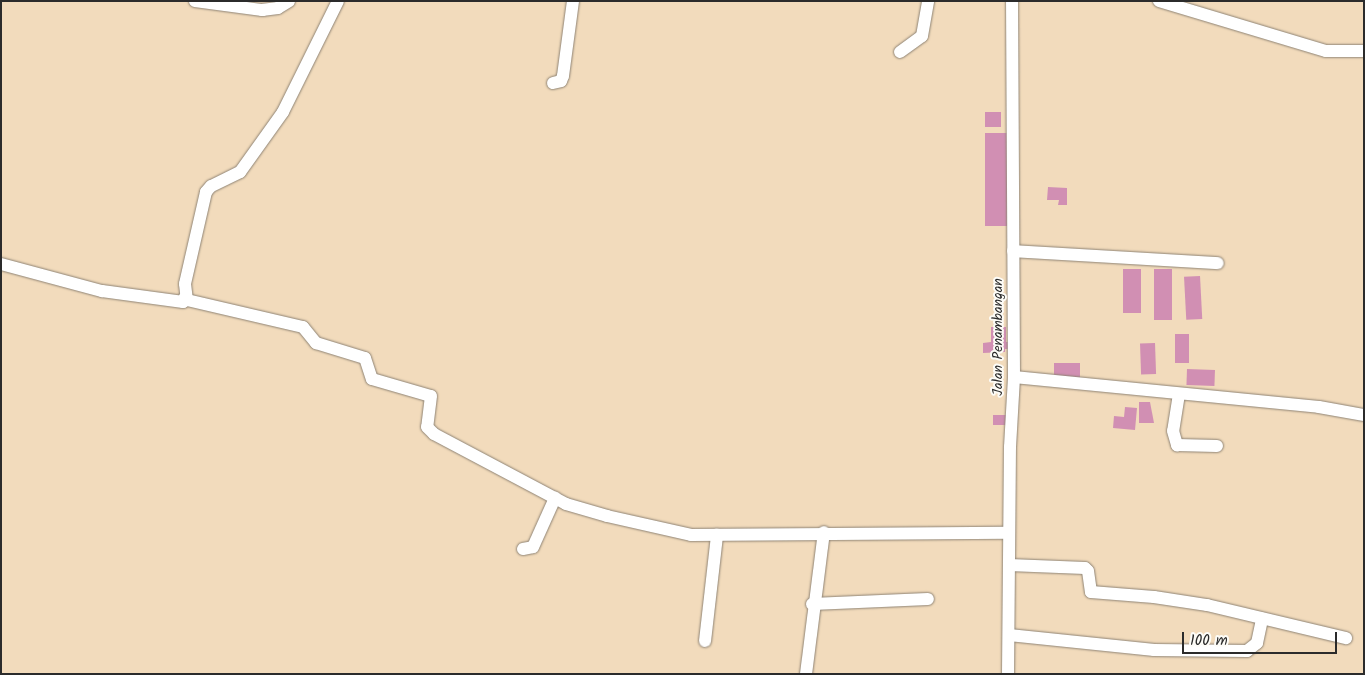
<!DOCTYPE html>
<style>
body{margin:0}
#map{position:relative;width:1365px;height:675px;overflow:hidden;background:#f2dbbc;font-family:Kalam,sans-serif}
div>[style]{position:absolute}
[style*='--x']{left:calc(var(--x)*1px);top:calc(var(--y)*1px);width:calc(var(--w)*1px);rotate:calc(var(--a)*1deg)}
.building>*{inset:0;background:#d18fb3;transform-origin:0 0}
.roads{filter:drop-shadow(0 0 1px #8e8374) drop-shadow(0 0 1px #8e8374)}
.minor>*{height:12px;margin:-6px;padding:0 6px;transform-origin:6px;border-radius:6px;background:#fff}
span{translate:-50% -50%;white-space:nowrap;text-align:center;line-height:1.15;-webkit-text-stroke:4px #fdfcf7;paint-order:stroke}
.street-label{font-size:14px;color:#2b2b2b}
.frame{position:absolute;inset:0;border:2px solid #2b2b2b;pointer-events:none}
.scale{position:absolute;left:1182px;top:632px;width:155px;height:22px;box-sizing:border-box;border:2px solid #2b2b2b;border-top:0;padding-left:6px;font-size:15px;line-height:18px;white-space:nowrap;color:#2b2b2b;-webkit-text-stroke:4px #fdfcf7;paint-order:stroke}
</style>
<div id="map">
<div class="building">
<div style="left:985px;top:112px;width:16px;height:15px"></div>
<div style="left:985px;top:133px;width:22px;height:93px"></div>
<div style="clip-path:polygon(1048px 187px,1067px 188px,1067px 205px,1058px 205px,1059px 200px,1047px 200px)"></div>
<div style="left:1123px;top:269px;width:18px;height:44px"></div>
<div style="left:1154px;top:269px;width:18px;height:51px"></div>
<div style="left:1200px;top:276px;width:43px;height:16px;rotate:87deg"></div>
<div style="clip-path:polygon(991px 327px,1006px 327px,1006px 342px,1010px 342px,1010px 349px,1005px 349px,1005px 352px,983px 353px,983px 343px,991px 342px)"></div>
<div style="left:1175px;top:334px;width:14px;height:29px"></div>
<div style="left:1155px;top:343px;width:31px;height:15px;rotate:88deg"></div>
<div style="left:1054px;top:363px;width:26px;height:15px"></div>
<div style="left:1187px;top:369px;width:28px;height:16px;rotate:2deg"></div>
<div style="clip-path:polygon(1139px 402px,1150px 402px,1154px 423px,1139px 423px)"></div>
<div style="clip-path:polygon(1125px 407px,1137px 408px,1135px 430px,1113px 428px,1114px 416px,1124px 417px)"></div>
<div style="left:993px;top:415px;width:15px;height:10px"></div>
</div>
<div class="roads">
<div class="minor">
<div style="--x:195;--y:1;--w:68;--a:7.7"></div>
<div style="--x:262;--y:10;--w:16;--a:-7"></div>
<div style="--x:278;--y:8;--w:13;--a:-32"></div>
<div style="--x:338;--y:1;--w:124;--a:116.4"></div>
<div style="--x:283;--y:112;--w:74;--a:125.6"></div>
<div style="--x:240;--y:172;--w:32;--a:154"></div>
<div style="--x:211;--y:186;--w:8;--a:130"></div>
<div style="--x:206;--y:192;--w:94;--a:102.9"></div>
<div style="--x:185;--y:284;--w:16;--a:83"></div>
<div style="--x:187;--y:300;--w:119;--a:13.1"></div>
<div style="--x:303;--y:327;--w:21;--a:51"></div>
<div style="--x:316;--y:343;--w:51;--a:17"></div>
<div style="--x:365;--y:358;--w:22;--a:72"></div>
<div style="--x:372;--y:379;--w:61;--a:16.1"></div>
<div style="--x:431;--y:396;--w:31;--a:97"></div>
<div style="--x:427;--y:427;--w:10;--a:45"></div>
<div style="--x:434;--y:434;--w:149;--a:27.9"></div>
<div style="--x:566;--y:504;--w:43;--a:16.3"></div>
<div style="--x:607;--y:516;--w:86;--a:12.7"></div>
<div style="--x:691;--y:535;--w:318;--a:-0.4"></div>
<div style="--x:1159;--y:1;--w:174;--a:16.7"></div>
<div style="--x:1326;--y:51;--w:38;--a:0"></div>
<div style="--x:900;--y:52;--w:27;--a:-36"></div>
<div style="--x:922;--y:36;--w:36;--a:-80"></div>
<div style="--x:553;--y:83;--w:8;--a:-14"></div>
<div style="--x:561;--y:81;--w:5;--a:-68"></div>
<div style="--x:563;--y:76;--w:76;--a:-82.4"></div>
<div style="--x:1013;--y:251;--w:205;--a:3.4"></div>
<div style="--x:1;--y:264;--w:105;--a:15"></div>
<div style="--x:102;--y:291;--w:82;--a:7.7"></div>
<div style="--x:183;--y:302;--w:5;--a:-68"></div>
<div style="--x:1014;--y:377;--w:306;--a:5.6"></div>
<div style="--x:1319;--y:407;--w:46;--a:10.1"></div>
<div style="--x:1179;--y:394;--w:37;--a:99"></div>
<div style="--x:1173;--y:431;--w:15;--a:74"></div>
<div style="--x:1177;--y:445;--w:40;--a:1.4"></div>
<div style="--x:523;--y:549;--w:10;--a:-11"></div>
<div style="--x:533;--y:547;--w:54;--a:-65.8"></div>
<div style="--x:1009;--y:565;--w:76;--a:2.3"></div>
<div style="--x:1085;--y:568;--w:4;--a:45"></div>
<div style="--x:1088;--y:571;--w:21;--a:82"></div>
<div style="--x:1091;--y:592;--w:63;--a:4.5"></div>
<div style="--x:1154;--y:597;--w:54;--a:8.6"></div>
<div style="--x:1207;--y:605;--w:143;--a:13.4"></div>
<div style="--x:812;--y:604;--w:116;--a:-2.5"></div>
<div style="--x:1009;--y:635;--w:146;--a:5.9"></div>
<div style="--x:1154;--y:650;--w:93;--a:0.6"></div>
<div style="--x:1247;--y:651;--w:13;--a:-39"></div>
<div style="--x:1257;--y:643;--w:25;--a:-78"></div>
<div style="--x:705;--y:641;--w:107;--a:-83.5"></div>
<div style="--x:806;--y:674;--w:143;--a:-82.8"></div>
<div style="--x:1008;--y:674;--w:227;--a:-89.5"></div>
<div style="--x:1010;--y:447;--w:70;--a:-86.7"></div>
<div style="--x:1014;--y:377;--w:376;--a:-90.3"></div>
</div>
</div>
<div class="street-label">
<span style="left:998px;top:337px;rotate:-90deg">Jalan Penambangan</span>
</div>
<div class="frame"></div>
<div class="scale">100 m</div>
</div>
